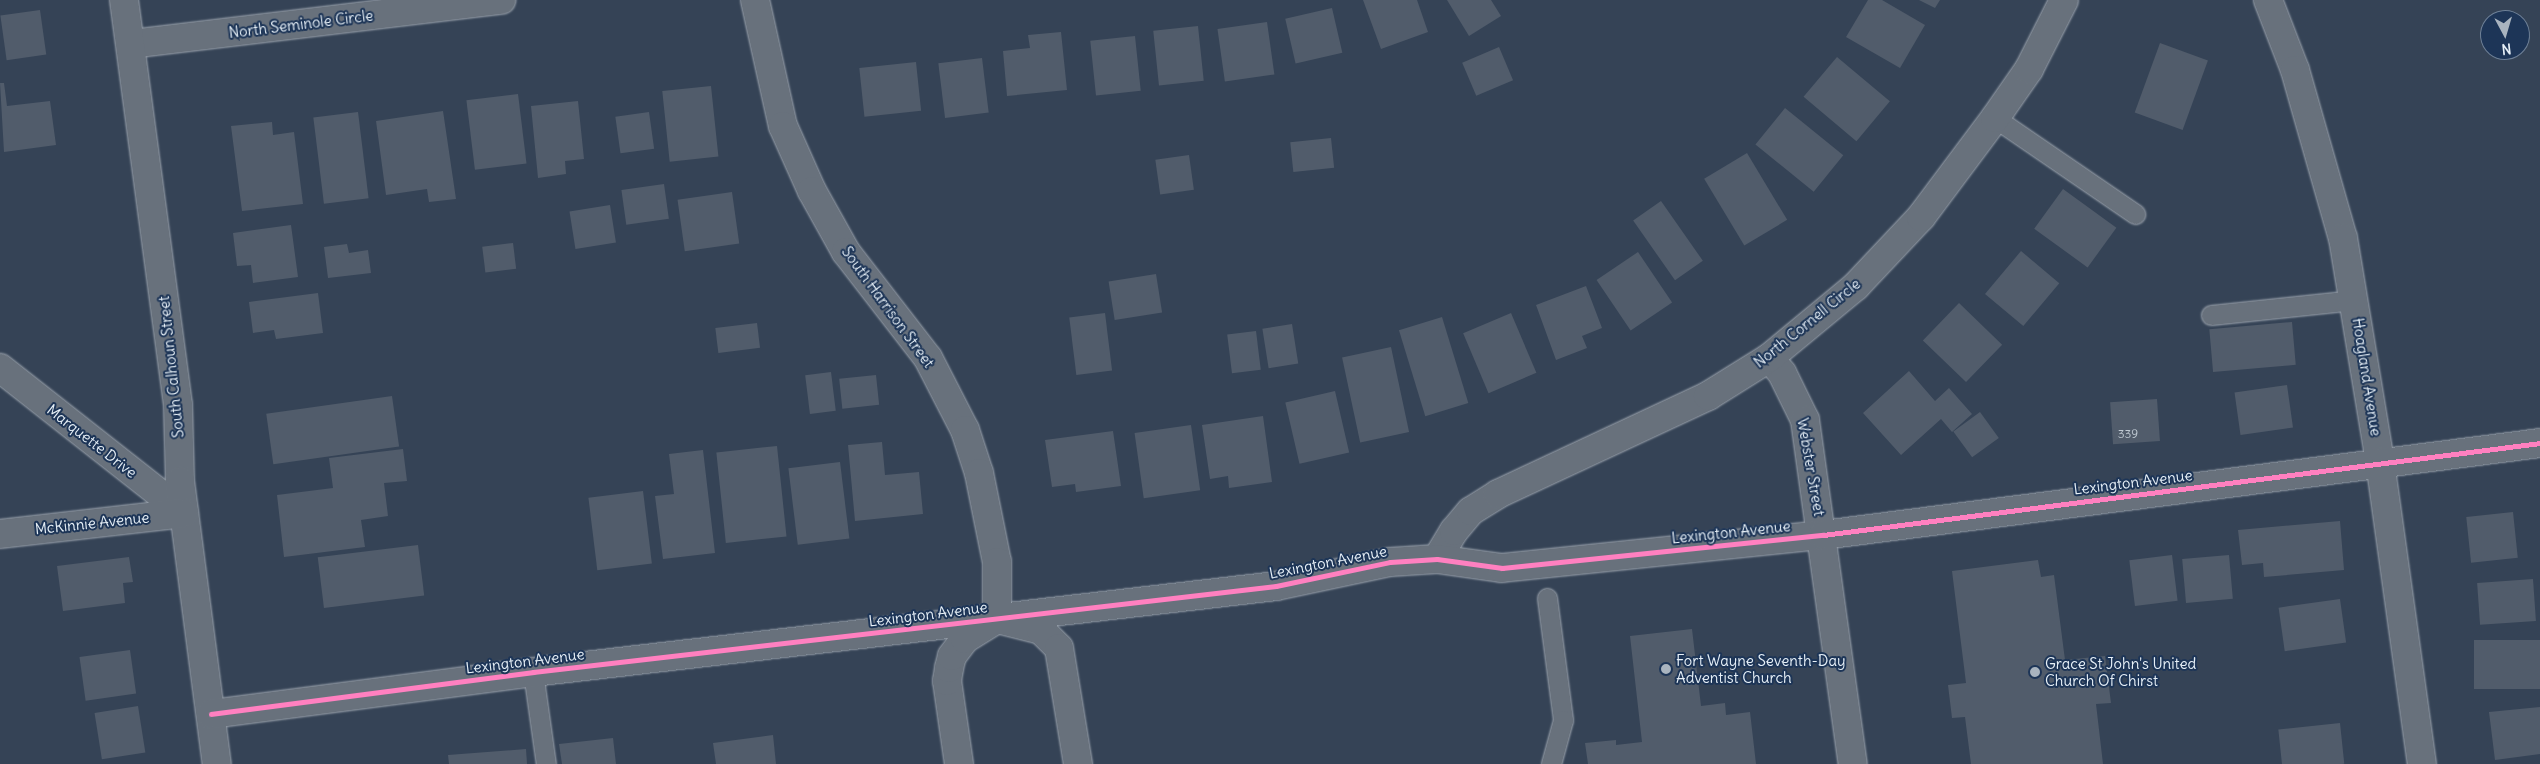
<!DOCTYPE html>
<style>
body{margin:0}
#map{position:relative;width:2540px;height:764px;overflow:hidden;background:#354356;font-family:Delius,sans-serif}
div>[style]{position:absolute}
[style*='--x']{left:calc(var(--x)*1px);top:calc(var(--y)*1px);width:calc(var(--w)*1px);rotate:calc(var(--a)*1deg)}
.building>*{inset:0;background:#515c6b;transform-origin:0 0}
.roads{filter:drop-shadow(0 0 1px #9aa2ac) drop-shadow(0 0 1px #9aa2ac)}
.lane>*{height:19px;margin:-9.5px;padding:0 9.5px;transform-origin:9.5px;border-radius:9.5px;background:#68717c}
.street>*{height:28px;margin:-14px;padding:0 14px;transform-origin:14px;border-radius:14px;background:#68717c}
.secondary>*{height:28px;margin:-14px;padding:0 14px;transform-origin:14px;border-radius:14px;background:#68717c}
.cycleway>*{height:5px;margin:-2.5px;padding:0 2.5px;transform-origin:2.5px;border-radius:2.5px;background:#ff80c0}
.dots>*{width:14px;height:14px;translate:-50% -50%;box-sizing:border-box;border:2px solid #1d3557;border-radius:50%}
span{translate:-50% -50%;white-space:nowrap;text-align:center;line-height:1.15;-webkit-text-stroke:4px #1d3557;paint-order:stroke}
.number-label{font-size:12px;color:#c2ccd5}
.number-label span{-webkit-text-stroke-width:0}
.street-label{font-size:15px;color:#e8f1f8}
.poi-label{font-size:15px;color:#e8f1f8}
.left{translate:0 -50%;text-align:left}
.north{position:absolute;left:2480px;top:10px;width:50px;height:50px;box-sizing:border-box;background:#1d3557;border:1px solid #6e8097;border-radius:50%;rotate:174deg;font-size:14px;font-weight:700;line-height:20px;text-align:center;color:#e8f1f8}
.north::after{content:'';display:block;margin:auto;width:18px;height:22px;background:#a9b4bf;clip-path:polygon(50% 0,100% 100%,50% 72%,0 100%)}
</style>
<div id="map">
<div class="building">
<div style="clip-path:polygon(1363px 0,1417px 0,1428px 32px,1381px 49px)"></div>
<div style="clip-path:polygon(1447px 0,1491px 0,1501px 16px,1469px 36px)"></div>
<div style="clip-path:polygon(1868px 0,1882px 0,1925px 25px,1900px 68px,1846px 37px)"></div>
<div style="clip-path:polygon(1919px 0,1940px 0,1935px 8px)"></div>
<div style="left:1332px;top:8px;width:46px;height:48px;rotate:77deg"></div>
<div style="left:40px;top:10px;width:45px;height:40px;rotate:82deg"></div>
<div style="left:1267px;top:22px;width:53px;height:50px;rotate:82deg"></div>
<div style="left:1198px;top:26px;width:55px;height:45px;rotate:84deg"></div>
<div style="clip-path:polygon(1061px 32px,1067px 90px,1007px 96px,1003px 51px,1030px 48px,1028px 35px)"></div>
<div style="left:1135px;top:36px;width:55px;height:45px;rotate:84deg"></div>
<div style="left:2160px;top:43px;width:51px;height:74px;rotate:20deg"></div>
<div style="left:1499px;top:47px;width:36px;height:40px;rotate:67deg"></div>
<div style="left:1837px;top:57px;width:69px;height:52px;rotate:40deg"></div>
<div style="left:982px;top:58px;width:55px;height:44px;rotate:83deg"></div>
<div style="left:916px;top:62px;width:49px;height:57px;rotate:84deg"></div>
<div style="clip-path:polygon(0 83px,4px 83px,7px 106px,50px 101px,56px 145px,4px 152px)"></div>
<div style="left:711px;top:86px;width:71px;height:49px;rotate:84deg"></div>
<div style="left:518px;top:94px;width:70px;height:52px;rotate:83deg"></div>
<div style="clip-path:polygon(578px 101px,584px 159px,565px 161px,566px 174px,538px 178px,531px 106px)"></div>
<div style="left:1785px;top:108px;width:75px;height:47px;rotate:39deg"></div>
<div style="clip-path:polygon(443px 111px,456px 199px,429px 202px,427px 189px,386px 195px,376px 121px)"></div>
<div style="left:358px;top:112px;width:87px;height:45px;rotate:83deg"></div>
<div style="left:649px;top:112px;width:37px;height:34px;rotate:82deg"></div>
<div style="clip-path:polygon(272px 122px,273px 135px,294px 132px,303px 204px,242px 211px,231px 126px)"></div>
<div style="left:1331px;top:138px;width:30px;height:41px;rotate:84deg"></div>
<div style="left:1747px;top:153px;width:78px;height:50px;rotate:59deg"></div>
<div style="left:1189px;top:155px;width:35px;height:34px;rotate:82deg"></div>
<div style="left:664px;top:184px;width:35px;height:43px;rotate:82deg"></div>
<div style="left:2063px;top:189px;width:66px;height:49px;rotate:36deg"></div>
<div style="left:732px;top:192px;width:52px;height:55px;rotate:82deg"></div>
<div style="left:1661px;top:201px;width:73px;height:34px;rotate:55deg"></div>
<div style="left:610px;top:205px;width:38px;height:41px;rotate:81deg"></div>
<div style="clip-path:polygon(291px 225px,298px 277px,253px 283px,251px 265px,237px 266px,233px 233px)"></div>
<div style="left:513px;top:243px;width:26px;height:31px;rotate:83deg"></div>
<div style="clip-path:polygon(347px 244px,349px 253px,368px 250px,371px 273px,328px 278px,324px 247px)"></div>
<div style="left:2021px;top:251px;width:50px;height:56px;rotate:40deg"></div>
<div style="left:1638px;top:252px;width:61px;height:50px;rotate:56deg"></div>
<div style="left:1156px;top:274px;width:39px;height:48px;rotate:81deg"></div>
<div style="clip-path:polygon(1586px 286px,1602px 328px,1582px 336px,1587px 348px,1556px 360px,1536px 305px)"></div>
<div style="clip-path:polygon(318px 293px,323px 333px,276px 339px,274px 330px,253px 333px,249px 302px)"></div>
<div style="left:1959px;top:303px;width:60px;height:52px;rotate:44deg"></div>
<div style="left:1105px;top:313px;width:58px;height:36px;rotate:83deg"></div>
<div style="left:1511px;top:313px;width:65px;height:52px;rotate:67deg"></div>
<div style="left:1442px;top:317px;width:90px;height:45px;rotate:73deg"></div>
<div style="left:2292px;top:322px;width:43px;height:83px;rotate:85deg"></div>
<div style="left:757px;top:323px;width:25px;height:42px;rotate:83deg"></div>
<div style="left:1292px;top:324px;width:40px;height:30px;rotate:81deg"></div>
<div style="left:1256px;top:331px;width:39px;height:29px;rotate:83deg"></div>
<div style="left:1391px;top:347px;width:87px;height:50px;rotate:78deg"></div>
<div style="clip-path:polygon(1909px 371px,1935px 401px,1949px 388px,1972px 414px,1952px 432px,1941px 419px,1901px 455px,1863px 413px)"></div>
<div style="left:831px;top:372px;width:39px;height:26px;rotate:83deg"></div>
<div style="left:876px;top:375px;width:30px;height:37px;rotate:84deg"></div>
<div style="left:2287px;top:385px;width:43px;height:53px;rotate:82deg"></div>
<div style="left:1335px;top:391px;width:63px;height:51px;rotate:77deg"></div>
<div style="left:392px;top:396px;width:51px;height:127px;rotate:82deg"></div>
<div style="left:2157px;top:399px;width:42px;height:47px;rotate:86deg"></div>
<div style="left:1980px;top:412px;width:32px;height:33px;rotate:54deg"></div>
<div style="clip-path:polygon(1263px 416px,1272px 482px,1229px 488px,1228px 476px,1210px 479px,1202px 425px)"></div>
<div style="left:1191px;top:425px;width:66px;height:57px;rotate:82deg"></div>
<div style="clip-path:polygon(1113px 431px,1121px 486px,1076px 492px,1075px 484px,1052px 487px,1045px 440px)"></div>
<div style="clip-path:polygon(882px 442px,885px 475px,919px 472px,923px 514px,855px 521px,848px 445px)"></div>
<div style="left:777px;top:446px;width:91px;height:61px;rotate:84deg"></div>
<div style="clip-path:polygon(403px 449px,407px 481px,384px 483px,388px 516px,361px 520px,365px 547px,284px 557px,277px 495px,333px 488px,329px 458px)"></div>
<div style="clip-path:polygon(703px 450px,715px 553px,663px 559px,655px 496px,674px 494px,669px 454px)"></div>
<div style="left:840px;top:462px;width:77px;height:52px;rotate:83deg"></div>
<div style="left:643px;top:491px;width:73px;height:55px;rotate:83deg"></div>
<div style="left:2513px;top:512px;width:46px;height:47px;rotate:84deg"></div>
<div style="clip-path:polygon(2340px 521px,2344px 570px,2264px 577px,2263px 563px,2242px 565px,2238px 530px)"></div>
<div style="left:418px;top:545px;width:51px;height:101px;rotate:83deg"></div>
<div style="left:2172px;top:555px;width:46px;height:43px;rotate:83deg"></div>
<div style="left:2229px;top:555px;width:44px;height:47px;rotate:85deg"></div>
<div style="clip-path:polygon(129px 557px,133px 582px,123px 583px,125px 603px,63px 611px,57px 566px)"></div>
<div style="clip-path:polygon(2038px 560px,2041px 577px,2054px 575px,2065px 660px,2105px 656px,2111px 703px,2096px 704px,2103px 764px,1971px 764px,1965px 717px,1952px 718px,1948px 685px,1966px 683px,1952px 571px)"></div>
<div style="left:2533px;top:579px;width:42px;height:56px;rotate:86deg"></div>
<div style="left:2340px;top:599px;width:44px;height:62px;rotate:82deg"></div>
<div style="clip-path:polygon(1692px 629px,1701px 706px,1725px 703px,1726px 715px,1750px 712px,1756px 764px,1588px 764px,1585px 743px,1616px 740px,1616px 745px,1642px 742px,1630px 636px)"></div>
<div style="left:2540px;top:640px;width:49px;height:66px;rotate:90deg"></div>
<div style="left:130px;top:650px;width:44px;height:51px;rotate:82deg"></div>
<div style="left:138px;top:706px;width:47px;height:44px;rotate:81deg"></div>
<div style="clip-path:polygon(2540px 707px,2540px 754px,2495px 760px,2489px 712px)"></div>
<div style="left:2340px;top:723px;width:41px;height:62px;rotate:84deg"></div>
<div style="clip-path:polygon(773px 735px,776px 764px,716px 764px,713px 743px)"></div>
<div style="clip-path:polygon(613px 738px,616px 764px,562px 764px,559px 744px)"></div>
<div style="clip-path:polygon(526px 749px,527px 764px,449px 764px,448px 755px)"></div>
</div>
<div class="roads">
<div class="lane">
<div style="--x:1995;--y:118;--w:170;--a:34.4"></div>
<div style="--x:2211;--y:315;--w:144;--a:-6"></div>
<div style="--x:1547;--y:598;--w:123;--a:82.5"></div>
<div style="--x:1563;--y:720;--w:46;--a:105.3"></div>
<div style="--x:533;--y:672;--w:93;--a:82"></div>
</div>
<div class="street">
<div style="--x:755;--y:0;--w:129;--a:77.5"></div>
<div style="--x:783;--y:126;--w:71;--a:66"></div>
<div style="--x:812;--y:191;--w:70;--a:60.9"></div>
<div style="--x:846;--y:252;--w:134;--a:52.3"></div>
<div style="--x:928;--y:358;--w:81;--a:62.8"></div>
<div style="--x:965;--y:430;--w:45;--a:72"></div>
<div style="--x:979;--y:473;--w:91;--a:78.6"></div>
<div style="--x:997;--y:562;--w:57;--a:90"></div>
<div style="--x:2268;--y:0;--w:75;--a:68.9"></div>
<div style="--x:2295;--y:70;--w:175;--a:74.1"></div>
<div style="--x:2343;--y:238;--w:227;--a:80.6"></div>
<div style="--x:2380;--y:462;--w:305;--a:82.1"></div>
<div style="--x:131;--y:44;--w:373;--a:-6.8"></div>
<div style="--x:1769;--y:358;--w:20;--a:49"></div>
<div style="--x:1782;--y:373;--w:52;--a:63.9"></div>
<div style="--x:1805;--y:420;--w:347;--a:82.1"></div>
<div style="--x:0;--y:368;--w:234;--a:38.2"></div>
<div style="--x:1437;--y:559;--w:33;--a:-59"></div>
<div style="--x:1454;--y:531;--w:26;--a:-50"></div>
<div style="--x:1471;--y:511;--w:32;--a:-32"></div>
<div style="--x:1498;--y:494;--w:232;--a:-25"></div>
<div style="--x:1708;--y:396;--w:72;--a:-31.9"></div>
<div style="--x:1769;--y:358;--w:113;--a:-39.6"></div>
<div style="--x:1856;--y:286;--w:95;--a:-46.7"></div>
<div style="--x:1921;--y:217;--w:124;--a:-53.2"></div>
<div style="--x:1995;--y:118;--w:60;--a:-55.2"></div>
<div style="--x:2029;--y:69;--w:77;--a:-63.1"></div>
<div style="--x:959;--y:764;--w:84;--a:-98.2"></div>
<div style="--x:947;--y:681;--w:13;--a:-81"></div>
<div style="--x:949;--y:668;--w:12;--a:-76"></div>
<div style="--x:952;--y:656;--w:21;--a:-53"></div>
<div style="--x:965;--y:639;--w:38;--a:-32"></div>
<div style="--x:997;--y:619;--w:45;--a:14"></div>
<div style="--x:1041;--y:630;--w:25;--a:45"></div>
<div style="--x:1059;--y:648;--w:118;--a:80.7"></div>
</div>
<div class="secondary">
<div style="--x:124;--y:0;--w:409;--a:82.4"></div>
<div style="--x:178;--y:405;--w:76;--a:88.5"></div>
<div style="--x:180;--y:481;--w:285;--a:82.6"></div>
<div style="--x:0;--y:534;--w:185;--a:-6.5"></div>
<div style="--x:211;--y:714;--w:325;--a:-7.4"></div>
<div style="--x:533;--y:672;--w:748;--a:-6.6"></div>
<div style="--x:1276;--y:586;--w:116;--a:-11.9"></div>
<div style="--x:1390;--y:562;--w:47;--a:-3.7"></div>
<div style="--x:1437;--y:559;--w:66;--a:7.9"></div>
<div style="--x:1502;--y:568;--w:323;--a:-5.9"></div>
<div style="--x:1823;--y:535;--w:723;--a:-7.31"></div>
</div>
</div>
<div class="cycleway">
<div style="--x:211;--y:714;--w:325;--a:-7.4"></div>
<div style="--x:533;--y:672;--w:748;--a:-6.6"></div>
<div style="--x:1276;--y:586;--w:116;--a:-11.9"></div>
<div style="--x:1390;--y:562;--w:47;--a:-3.7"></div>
<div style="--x:1437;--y:559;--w:66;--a:7.9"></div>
<div style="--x:1502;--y:568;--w:323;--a:-5.9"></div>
<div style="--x:1823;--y:535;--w:723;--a:-7.31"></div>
</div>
<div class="dots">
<div style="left:1666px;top:669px;background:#a9b4bf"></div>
<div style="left:2035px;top:672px;background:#a9b4bf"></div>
</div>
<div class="number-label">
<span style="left:2128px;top:434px">339</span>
</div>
<div class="street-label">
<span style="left:301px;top:24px;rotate:-7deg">North Seminole Circle</span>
<span style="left:888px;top:307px;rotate:54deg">South Harrison Street</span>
<span style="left:1807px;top:323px;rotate:-39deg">North Cornell Circle</span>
<span style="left:171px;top:367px;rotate:-96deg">South Calhoun Street</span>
<span style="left:2367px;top:377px;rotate:81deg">Hoagland Avenue</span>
<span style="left:92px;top:441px;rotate:38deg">Marquette Drive</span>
<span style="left:1811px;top:467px;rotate:80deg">Webster Street</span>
<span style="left:2133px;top:482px;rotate:-7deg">Lexington Avenue</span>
<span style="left:92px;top:523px;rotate:-6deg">McKinnie Avenue</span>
<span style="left:1731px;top:532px;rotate:-6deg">Lexington Avenue</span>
<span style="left:1328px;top:562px;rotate:-11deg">Lexington Avenue</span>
<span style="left:928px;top:614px;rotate:-7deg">Lexington Avenue</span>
<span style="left:525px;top:661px;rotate:-7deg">Lexington Avenue</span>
</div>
<div class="poi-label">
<span class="left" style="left:1676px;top:669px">Fort Wayne Seventh-Day<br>Adventist Church</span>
<span class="left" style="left:2045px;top:672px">Grace St John's United<br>Church Of Chirst</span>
</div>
<div class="north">N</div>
</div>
